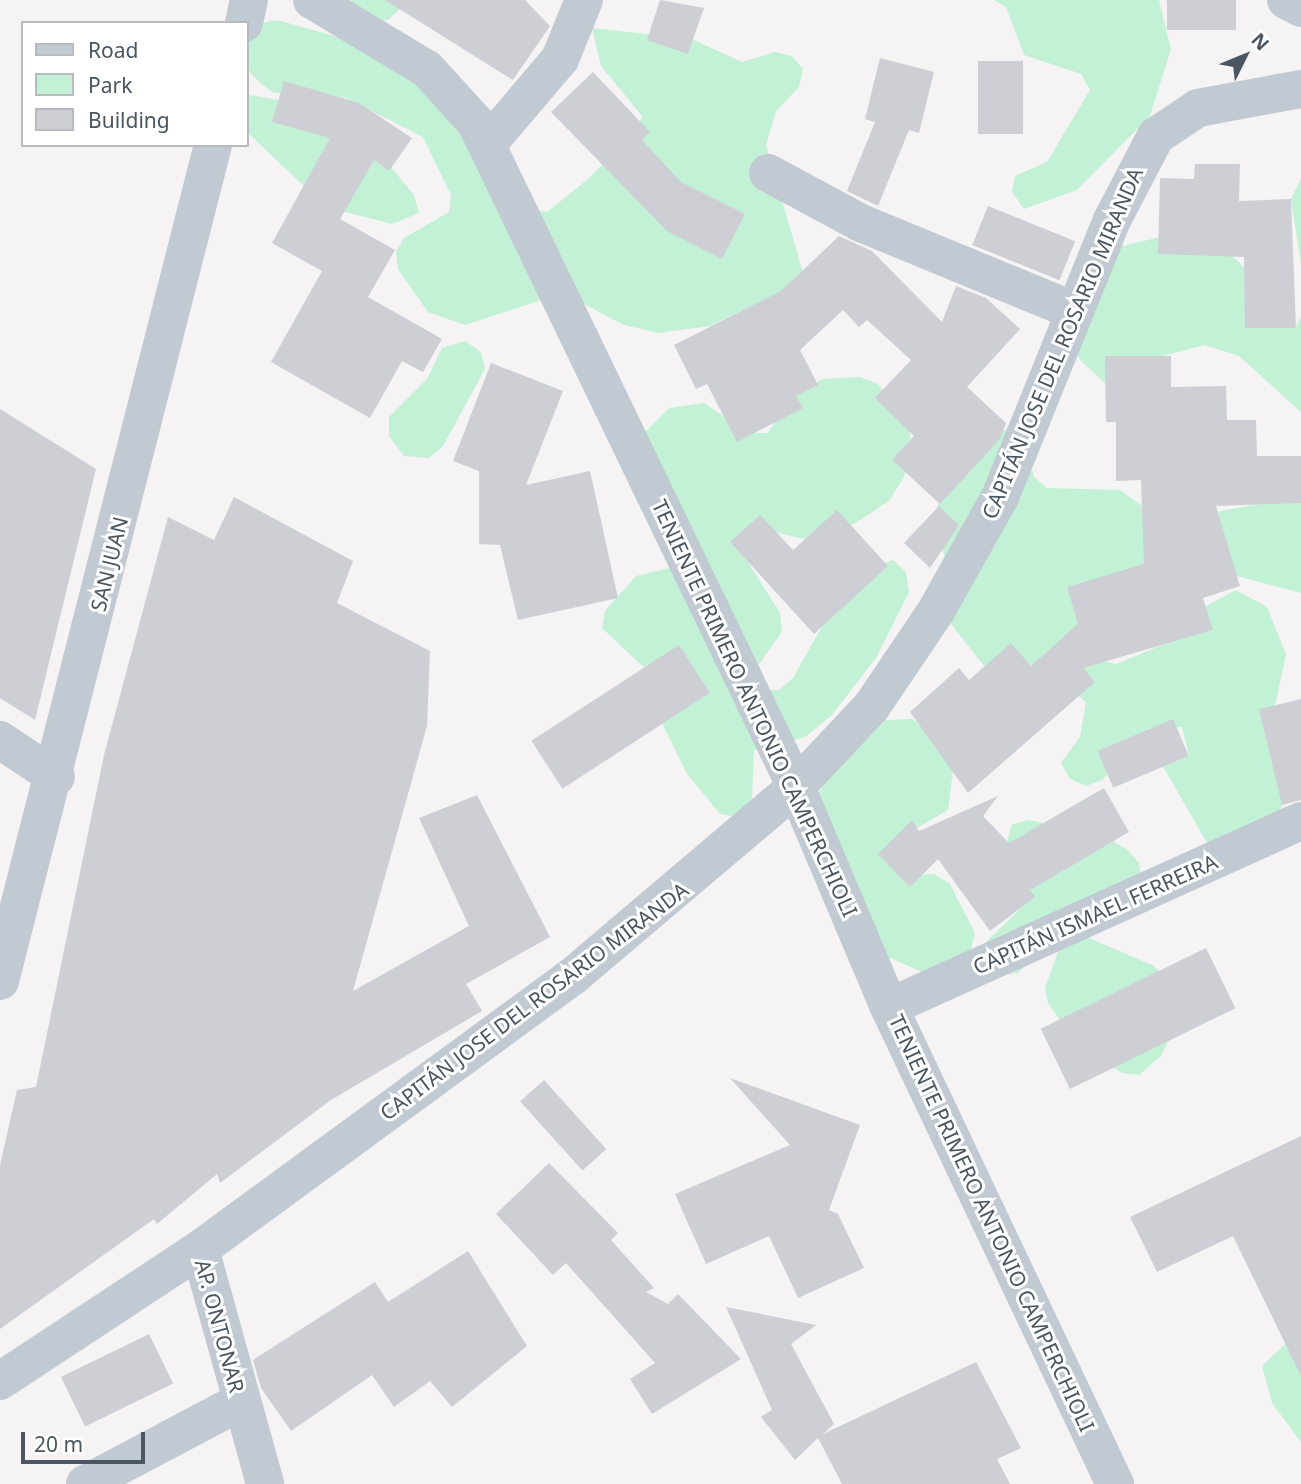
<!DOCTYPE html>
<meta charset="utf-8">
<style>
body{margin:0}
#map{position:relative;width:1301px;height:1484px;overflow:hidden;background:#f5f3f3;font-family:"Noto Sans",sans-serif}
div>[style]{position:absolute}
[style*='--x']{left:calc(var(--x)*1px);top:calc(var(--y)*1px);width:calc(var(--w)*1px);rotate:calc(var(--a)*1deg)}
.green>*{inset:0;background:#c3f1d5}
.building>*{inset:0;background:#cdcfd5;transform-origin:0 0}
.minor>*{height:38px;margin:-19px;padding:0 19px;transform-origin:19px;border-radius:19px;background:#c1cad2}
span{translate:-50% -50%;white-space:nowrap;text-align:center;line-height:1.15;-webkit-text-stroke:6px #fff;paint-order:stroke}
.street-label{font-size:21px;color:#4a5661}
.legend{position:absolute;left:21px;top:21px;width:228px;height:126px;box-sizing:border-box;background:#fff;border:2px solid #b7bbc0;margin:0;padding:9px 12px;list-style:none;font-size:21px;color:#4a5661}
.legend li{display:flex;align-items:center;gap:14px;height:35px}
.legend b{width:35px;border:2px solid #b7bbc0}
.north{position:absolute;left:1210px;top:21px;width:70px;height:70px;-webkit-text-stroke:5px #fff;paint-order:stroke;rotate:47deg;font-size:19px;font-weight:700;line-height:28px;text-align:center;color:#4a5661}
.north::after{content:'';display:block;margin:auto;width:24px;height:32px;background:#4a5661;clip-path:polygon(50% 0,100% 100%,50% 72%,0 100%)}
.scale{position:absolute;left:21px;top:1432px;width:124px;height:32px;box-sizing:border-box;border:4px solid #4a5661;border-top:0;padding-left:9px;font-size:21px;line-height:24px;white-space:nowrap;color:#4a5661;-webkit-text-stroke:5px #fff;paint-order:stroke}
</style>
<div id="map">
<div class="green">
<div style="clip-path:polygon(341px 0,409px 0,388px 20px,371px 21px)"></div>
<div style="clip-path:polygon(994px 0,1159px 0,1171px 49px,1150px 116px,1077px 190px,1024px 209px,1012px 192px,1015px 176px,1047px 162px,1090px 90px,1081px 74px,1024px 55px,1006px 7px)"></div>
<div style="clip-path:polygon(277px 20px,356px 42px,403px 65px,531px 208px,547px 212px,588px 179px,636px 132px,642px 116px,601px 66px,592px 28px,692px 39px,742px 62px,775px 52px,792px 56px,803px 69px,799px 87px,776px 111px,766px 145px,803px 273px,780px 315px,743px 310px,710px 326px,658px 333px,624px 325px,563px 293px,465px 325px,428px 312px,398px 269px,396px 252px,404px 238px,449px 212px,451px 195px,423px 137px,346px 98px,274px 93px,260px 83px,247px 69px,247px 26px)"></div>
<div style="clip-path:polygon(249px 95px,284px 101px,391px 167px,414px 195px,419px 213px,392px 224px,326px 207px,247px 132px)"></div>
<div style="clip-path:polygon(1301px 179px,1301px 265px,1291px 199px)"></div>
<div style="clip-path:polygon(1178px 233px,1228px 251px,1254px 278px,1280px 324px,1296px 328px,1301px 316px,1301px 412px,1239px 356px,1204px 345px,1163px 356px,1108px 386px,1081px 361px,1073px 346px,1113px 248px)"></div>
<div style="clip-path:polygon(465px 341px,481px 352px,485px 369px,443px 446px,429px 458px,404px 456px,389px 436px,389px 417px,427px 379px,442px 348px)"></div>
<div style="clip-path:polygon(860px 377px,878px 384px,906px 420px,911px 438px,904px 477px,889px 501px,831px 539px,815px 542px,767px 530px,741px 551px,780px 613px,782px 632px,752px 674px,761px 690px,779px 690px,793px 678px,837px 600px,876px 566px,893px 560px,906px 572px,909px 592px,876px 658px,832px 715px,805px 737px,754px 750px,752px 802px,737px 817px,720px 814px,687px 774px,663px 725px,666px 688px,602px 628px,605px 611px,636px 576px,670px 568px,644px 433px,669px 408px,704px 403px,748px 433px,767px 433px,796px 396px,822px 379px)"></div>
<div style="clip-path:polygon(1011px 427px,1024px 442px,1034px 477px,1047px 488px,1120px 490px,1149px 511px,1155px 547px,1099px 660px,1116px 664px,1167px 643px,1206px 606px,1236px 590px,1267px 607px,1286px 654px,1275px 706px,1286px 788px,1276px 828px,1219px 854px,1206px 841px,1161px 763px,1172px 753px,1189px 756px,1182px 727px,1149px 728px,1102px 780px,1086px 786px,1070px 779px,1061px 763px,1080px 737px,1086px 702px,1048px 670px,985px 667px,951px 624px,944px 554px,931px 521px,941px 499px,995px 435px)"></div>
<div style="clip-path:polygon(1301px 497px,1301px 593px,1229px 574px,1206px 521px,1220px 511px)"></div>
<div style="clip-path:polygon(912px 719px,955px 755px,948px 810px,910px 832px,915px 875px,934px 874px,950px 884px,975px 933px,971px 950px,927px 974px,881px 954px,814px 802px,859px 721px)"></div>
<div style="clip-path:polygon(1027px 820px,1097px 832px,1128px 850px,1139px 863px,1144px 895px,1045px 948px,1018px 973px,984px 977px,984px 944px,1020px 909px,1007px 844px,1011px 825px)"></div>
<div style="clip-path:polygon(1089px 938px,1154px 966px,1169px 982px,1173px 1031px,1161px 1056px,1139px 1075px,1122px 1073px,1075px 1041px,1048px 1003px,1045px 988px,1062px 941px)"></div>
<div style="clip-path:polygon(1301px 1329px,1301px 1442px,1272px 1403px,1262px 1366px)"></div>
</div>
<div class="building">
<div style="clip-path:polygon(385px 0,525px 0,550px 26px,513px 80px)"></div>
<div style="clip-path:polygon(660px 0,704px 8px,688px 54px,647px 40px)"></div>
<div style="left:1167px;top:0;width:69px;height:30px"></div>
<div style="clip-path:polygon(880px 58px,934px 72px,919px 133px,909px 130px,878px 206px,847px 191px,875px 122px,865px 119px)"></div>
<div style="left:978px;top:61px;width:45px;height:73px"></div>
<div style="clip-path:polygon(593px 72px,650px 132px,642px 140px,681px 182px,745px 214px,722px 259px,667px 231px,551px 112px)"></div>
<div style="clip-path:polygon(284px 81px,359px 103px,412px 138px,389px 171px,374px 160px,340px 219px,395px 250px,368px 297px,442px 339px,423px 372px,402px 361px,370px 418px,271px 362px,322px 271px,272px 243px,330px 138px,272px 122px)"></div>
<div style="clip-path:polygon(1195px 164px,1240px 164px,1239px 201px,1291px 199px,1296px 328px,1245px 328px,1244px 257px,1158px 254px,1160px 178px,1194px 179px)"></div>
<div style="left:988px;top:206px;width:94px;height:42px;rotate:22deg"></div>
<div style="clip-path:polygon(839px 236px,872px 251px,942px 322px,956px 286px,986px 298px,1020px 329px,967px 387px,1006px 423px,1000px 439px,940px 504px,892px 460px,914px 436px,875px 398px,911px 360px,867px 320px,859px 327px,843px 310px,800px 350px,818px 385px,796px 396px,803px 408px,737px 442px,707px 384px,696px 389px,674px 345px,781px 291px)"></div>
<div style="clip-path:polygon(1105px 356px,1171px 356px,1171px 387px,1226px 386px,1227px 420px,1256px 420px,1257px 456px,1301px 456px,1301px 503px,1216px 506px,1240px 586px,1203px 598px,1213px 630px,1083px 668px,1095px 682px,968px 793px,910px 712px,959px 668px,969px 680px,1011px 643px,1031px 666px,1078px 624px,1067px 587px,1144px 564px,1141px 480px,1116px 481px,1116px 422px,1106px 422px)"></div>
<div style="clip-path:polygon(491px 363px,563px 391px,526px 485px,590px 471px,618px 598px,518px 620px,500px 545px,479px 544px,479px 471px,453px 461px)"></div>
<div style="clip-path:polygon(0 409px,96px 469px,35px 720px,0 698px)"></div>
<div style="clip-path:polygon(234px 497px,353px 561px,337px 603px,430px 651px,427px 726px,353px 991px,469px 926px,419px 818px,477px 795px,550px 937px,466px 984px,482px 1011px,331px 1100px,220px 1183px,217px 1174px,157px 1224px,154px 1219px,0 1329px,0 1165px,17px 1090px,36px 1087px,104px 755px,168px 517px,214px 540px)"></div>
<div style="clip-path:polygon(939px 506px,959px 525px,930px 568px,904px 543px)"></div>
<div style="clip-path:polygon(837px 510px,888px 566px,814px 634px,730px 542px,760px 515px,793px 550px)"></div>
<div style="left:679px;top:645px;width:57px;height:176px;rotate:57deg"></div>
<div style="clip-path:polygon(1301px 699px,1301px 800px,1282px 805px,1259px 709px)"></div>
<div style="left:1173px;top:719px;width:40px;height:82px;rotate:67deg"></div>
<div style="clip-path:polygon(1104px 788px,1129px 832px,1030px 890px,1035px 897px,990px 931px,938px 859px,910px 887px,878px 854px,912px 820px,919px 831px,998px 796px,983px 816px,1009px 843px)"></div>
<div style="left:1206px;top:948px;width:67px;height:184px;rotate:64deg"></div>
<div style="clip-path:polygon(730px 1078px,860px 1125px,829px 1210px,838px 1214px,864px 1268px,798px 1298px,769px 1236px,706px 1264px,675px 1194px,790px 1145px)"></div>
<div style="left:544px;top:1080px;width:93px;height:32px;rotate:48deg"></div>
<div style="clip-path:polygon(1301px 1136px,1301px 1376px,1233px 1236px,1157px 1272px,1130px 1217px)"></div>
<div style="clip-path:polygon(549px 1163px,618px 1233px,611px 1240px,654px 1288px,646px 1292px,668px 1304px,678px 1294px,741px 1359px,652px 1414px,630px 1379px,655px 1363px,566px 1263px,553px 1275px,496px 1214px)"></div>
<div style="clip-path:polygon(468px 1251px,527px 1346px,452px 1407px,430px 1381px,394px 1407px,372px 1375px,291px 1431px,261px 1388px,253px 1360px,375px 1282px,388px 1302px)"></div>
<div style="clip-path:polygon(726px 1307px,816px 1325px,791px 1344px,834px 1424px,823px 1434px,976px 1362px,1021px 1448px,997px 1459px,1010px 1484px,842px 1484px,818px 1438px,795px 1460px,761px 1417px,772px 1410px)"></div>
<div style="left:149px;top:1334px;width:55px;height:98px;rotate:64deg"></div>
</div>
<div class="minor">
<div style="--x:312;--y:0;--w:134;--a:31"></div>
<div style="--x:427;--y:69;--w:73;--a:47.8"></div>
<div style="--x:476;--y:123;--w:737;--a:64.27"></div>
<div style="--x:796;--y:787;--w:239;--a:67.1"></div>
<div style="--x:889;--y:1007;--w:528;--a:64.65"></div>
<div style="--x:1286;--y:0;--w:17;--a:28"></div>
<div style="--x:244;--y:23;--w:24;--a:-78"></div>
<div style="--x:487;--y:145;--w:113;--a:-49.7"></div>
<div style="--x:560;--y:59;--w:64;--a:-67.9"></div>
<div style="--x:768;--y:173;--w:106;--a:28.3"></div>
<div style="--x:861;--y:223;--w:231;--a:22.4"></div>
<div style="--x:0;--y:740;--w:67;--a:33.5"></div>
<div style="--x:0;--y:981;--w:863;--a:-75.71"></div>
<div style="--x:889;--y:1007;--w:452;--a:-24.3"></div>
<div style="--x:200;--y:1249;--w:244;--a:74.5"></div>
<div style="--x:0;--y:1381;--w:240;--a:-33.4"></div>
<div style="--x:200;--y:1249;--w:462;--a:-36.2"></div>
<div style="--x:573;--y:976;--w:292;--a:-40.3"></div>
<div style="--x:796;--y:787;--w:111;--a:-46.8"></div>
<div style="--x:872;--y:706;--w:115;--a:-56"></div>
<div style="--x:936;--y:611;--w:131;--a:-60.7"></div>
<div style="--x:1000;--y:497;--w:299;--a:-68"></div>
<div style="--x:1112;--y:220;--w:95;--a:-62.4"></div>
<div style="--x:1156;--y:136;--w:50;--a:-33.7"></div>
<div style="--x:1198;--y:108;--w:105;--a:-10.5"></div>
<div style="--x:85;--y:1484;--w:175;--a:-27.9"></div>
</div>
<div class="street-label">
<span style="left:1062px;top:343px;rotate:-67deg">CAPITÁN JOSE DEL ROSARIO MIRANDA</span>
<span style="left:109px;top:564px;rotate:-76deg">SAN JUAN</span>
<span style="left:755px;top:708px;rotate:65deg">TENIENTE PRIMERO ANTONIO CAMPERCHIOLI</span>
<span style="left:1095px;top:914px;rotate:-24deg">CAPITÁN ISMAEL FERREIRA</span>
<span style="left:534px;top:1001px;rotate:-37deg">CAPITÁN JOSE DEL ROSARIO MIRANDA</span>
<span style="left:992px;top:1223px;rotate:65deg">TENIENTE PRIMERO ANTONIO CAMPERCHIOLI</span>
<span style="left:220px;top:1326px;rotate:75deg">AP. ONTONAR</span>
</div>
<ul class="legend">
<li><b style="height:9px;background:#c1cad2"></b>Road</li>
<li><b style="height:19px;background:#c3f1d5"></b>Park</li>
<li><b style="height:19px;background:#cdcfd5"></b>Building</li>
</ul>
<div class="north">N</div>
<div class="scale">20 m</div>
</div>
